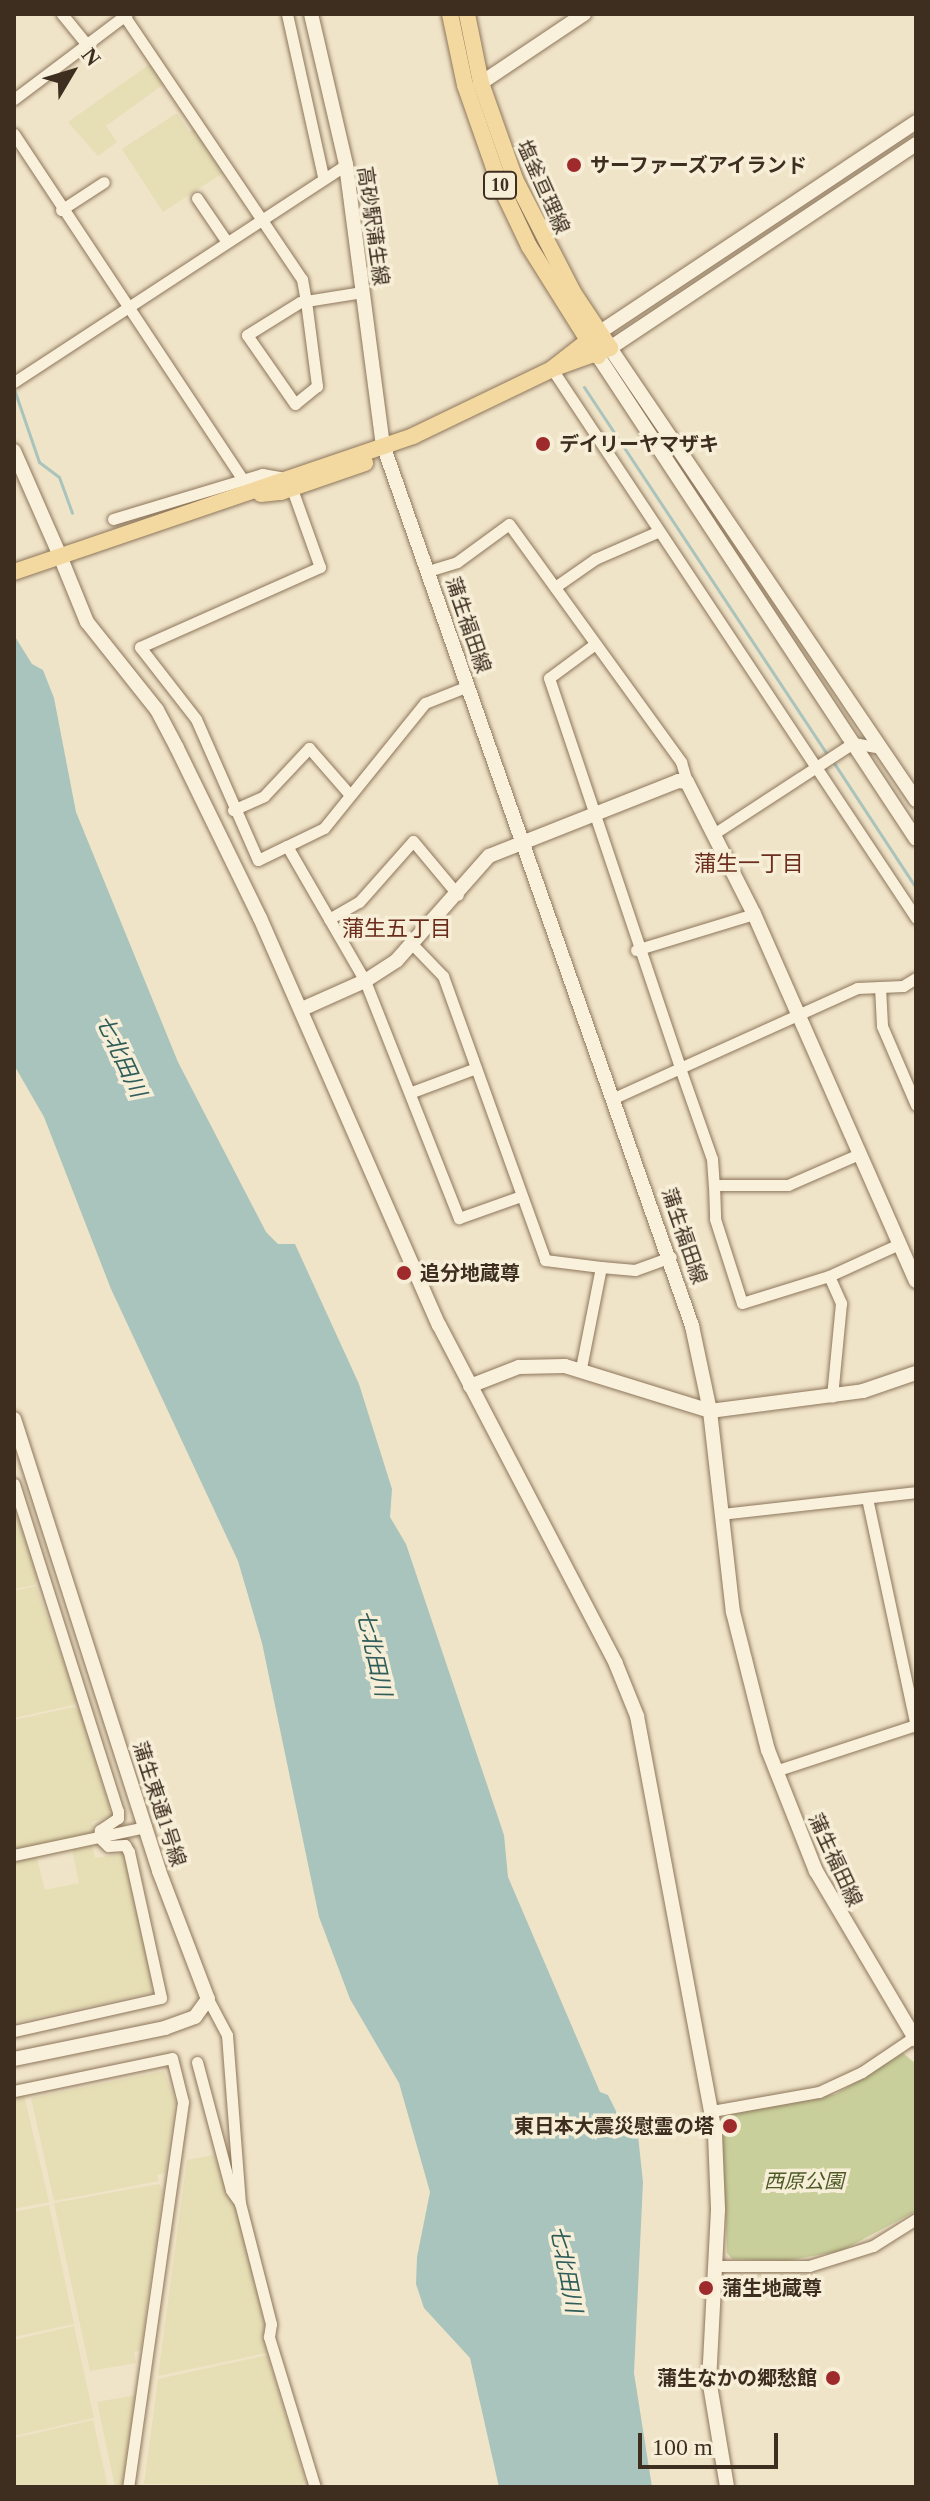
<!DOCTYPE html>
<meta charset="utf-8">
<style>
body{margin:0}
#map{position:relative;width:930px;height:2501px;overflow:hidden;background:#f0e4c8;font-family:"Times New Roman","Noto Sans JP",serif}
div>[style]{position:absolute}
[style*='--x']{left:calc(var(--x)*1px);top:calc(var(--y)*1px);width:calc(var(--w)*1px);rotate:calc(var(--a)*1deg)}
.farmland>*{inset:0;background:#e6deb5}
.green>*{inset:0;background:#c9cf9b}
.water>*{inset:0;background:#a9c4bc}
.stream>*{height:3px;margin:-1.5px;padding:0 1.5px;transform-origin:1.5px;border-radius:1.5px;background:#a9c4bc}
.roads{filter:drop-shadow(0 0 2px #8d765c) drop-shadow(0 0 2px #8d765c)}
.minor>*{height:11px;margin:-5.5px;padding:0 5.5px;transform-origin:5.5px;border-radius:5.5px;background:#faf1dc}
.tertiary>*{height:14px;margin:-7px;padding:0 7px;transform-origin:7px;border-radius:7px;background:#faf1dc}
.secondary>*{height:14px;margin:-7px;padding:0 7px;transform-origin:7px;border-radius:7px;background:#faf1dc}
.primary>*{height:16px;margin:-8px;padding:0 8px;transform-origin:8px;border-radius:8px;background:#f3d9a0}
.dots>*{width:22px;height:22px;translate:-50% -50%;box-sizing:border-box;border:4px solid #f7eed8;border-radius:50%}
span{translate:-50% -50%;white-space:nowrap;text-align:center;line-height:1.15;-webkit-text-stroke:7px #f7eed8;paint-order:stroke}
.shield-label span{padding:2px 6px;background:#f7eed8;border:2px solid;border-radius:6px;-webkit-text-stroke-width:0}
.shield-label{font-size:18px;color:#3d2e20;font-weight:700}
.poi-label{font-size:20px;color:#3d2e20;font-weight:700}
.left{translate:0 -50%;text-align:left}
.right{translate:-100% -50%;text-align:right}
.street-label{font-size:20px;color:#3d2e20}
.park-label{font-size:20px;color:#4d5a26;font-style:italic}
.neighbourhood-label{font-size:22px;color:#6b2e1e}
.water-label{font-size:22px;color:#2f5d5a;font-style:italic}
.frame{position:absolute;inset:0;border:16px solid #3d2e20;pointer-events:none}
.north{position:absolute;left:32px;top:32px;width:80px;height:80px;-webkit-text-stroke:6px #f7eed8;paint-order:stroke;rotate:52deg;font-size:22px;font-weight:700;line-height:32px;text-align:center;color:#3d2e20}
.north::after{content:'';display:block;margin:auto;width:28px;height:36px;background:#3d2e20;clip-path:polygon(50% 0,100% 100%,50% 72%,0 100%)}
.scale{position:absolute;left:638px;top:2433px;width:140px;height:36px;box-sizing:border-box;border:4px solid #3d2e20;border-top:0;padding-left:10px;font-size:24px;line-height:28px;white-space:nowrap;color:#3d2e20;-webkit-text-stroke:6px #f7eed8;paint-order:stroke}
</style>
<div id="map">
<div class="farmland">
<div style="clip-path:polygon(150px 64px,164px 84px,106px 126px,117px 142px,98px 156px,68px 122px)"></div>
<div style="clip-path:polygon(177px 113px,189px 132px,197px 127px,226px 171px,163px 212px,122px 149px)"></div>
<div style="clip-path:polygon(14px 1503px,37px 1579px,35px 1585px,14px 1589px)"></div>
<div style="clip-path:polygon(36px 1586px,77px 1699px,73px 1705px,14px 1718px,14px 1591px)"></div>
<div style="clip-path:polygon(74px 1707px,80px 1712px,112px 1816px,92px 1822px,94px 1833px,14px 1850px,14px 1720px)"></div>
<div style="clip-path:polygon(92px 1845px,95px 1858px,124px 1853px,154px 1986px,150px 1993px,16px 2022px,14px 1860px,36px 1856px,45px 1890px,79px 1883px,72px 1849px)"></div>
<div style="clip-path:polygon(164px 2071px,175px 2101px,165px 2173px,157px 2175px,159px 2181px,54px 2201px,31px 2098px)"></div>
<div style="clip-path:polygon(24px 2095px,49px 2202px,14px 2209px,14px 2097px)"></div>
<div style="clip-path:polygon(214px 2155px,236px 2207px,265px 2325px,266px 2353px,158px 2376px,187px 2160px)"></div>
<div style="clip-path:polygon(159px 2184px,163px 2190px,141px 2350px,134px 2352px,136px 2363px,90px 2371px,54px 2203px)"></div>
<div style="clip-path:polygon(49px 2205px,74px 2324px,14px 2337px,14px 2212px)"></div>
<div style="clip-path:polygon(74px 2326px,94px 2418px,14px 2436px,14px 2340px)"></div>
<div style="clip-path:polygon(267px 2355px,305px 2480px,302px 2485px,144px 2484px,158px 2379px)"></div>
<div style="clip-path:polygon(136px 2395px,122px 2487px,115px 2487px,97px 2402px)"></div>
<div style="clip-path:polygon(93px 2420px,108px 2487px,14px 2487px,14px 2438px)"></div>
</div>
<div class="green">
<div style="clip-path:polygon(903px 2053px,916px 2064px,916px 2211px,841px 2251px,785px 2261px,732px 2259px,727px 2253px,722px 2122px,727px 2115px,836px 2094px)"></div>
</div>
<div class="water">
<div style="clip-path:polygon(14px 635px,32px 664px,43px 670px,54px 698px,76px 812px,178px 1062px,266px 1232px,278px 1244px,295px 1244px,359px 1384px,392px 1489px,390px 1517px,406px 1544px,504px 1835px,508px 1877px,600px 2092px,608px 2095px,618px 2115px,636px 2117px,643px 2182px,634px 2373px,652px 2487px,499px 2487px,470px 2358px,424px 2308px,416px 2284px,417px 2257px,430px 2192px,399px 2083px,350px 1999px,319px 1917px,262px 1643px,238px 1561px,111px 1289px,44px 1117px,14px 1065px)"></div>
</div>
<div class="stream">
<div style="--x:584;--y:387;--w:440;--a:56.5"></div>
<div style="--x:14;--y:389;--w:77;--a:71.1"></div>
<div style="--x:39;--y:462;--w:25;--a:37"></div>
<div style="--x:59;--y:477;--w:38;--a:70"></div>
<div style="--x:832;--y:760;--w:153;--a:56.7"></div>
</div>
<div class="roads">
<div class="minor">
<div style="--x:62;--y:14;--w:38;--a:51"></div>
<div style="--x:123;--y:14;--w:320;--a:56"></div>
<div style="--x:302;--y:279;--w:22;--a:80"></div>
<div style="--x:306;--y:301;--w:86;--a:82.6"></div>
<div style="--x:317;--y:386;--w:28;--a:141"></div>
<div style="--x:295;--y:404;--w:84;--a:-124.8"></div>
<div style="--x:247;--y:335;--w:62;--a:-31.9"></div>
<div style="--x:300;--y:302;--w:6;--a:-9"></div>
<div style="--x:306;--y:301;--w:57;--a:-9.1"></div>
<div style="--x:287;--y:14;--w:166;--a:77.5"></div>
<div style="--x:14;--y:99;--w:141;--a:-37"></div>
<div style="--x:14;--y:134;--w:415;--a:56.5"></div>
<div style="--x:197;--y:198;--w:53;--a:55.7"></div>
<div style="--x:61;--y:210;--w:51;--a:-33.1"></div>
<div style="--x:552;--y:369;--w:659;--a:56.45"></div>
<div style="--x:14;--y:382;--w:397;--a:-33.2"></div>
<div style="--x:292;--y:489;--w:83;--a:70.3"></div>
<div style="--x:320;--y:567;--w:197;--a:156"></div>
<div style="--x:140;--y:647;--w:91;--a:52.1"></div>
<div style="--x:196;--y:719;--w:154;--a:66.3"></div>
<div style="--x:258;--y:860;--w:32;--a:-26"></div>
<div style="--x:287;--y:846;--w:156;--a:60"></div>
<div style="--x:365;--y:981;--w:255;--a:68.4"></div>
<div style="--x:459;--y:1218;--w:66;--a:-19.5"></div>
<div style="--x:113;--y:519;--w:156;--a:-16.8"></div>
<div style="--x:262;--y:474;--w:23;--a:10"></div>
<div style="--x:428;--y:571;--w:30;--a:-17"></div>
<div style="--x:457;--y:562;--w:64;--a:-36.2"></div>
<div style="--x:509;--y:524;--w:294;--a:54.1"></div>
<div style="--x:681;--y:762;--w:21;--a:73"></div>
<div style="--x:555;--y:587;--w:49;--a:-35"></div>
<div style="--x:595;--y:559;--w:68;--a:-23.5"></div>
<div style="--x:595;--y:644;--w:57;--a:143.5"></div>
<div style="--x:549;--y:678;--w:411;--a:71.4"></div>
<div style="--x:680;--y:1068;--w:194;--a:-24.3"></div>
<div style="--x:857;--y:988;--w:46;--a:-2.5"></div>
<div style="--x:903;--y:986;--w:15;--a:-32"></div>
<div style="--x:233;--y:810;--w:34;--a:-24"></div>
<div style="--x:264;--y:796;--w:66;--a:-46.8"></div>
<div style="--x:309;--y:748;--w:62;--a:48.9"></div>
<div style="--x:715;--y:833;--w:165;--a:-33.1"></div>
<div style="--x:853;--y:743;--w:29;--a:10"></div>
<div style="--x:287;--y:846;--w:41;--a:-25.9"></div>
<div style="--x:324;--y:828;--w:161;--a:-51.1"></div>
<div style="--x:425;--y:703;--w:46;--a:-21.6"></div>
<div style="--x:329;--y:919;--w:34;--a:-30"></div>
<div style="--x:359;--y:902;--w:81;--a:-48.5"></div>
<div style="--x:413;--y:841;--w:70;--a:50.2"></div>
<div style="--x:414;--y:946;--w:42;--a:46"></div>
<div style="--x:443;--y:976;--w:302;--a:70.2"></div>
<div style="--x:545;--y:1260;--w:56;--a:7.1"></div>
<div style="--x:601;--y:1267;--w:103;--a:101.2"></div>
<div style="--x:636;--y:950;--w:123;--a:-17"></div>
<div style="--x:880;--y:987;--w:39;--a:87"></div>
<div style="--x:882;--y:1026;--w:86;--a:66.7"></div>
<div style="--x:412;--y:1092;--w:68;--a:-20.6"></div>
<div style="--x:614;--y:1098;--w:72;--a:-24.4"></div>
<div style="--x:680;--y:1068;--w:96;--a:70.6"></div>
<div style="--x:712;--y:1159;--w:26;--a:86"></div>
<div style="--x:859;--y:1154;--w:77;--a:156.4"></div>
<div style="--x:788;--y:1185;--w:74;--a:180"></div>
<div style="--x:714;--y:1185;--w:34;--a:88"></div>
<div style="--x:715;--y:1219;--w:88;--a:72.2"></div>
<div style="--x:742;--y:1303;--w:91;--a:-17.2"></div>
<div style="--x:829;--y:1276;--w:77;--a:-24.6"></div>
<div style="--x:601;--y:1267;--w:34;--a:5"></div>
<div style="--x:635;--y:1270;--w:38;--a:-20"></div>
<div style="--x:829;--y:1276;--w:30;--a:66"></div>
<div style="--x:841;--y:1303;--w:94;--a:95.5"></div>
<div style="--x:14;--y:1484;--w:343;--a:72.4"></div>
<div style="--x:118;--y:1811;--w:7;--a:90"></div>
<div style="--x:118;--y:1818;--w:22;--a:146"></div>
<div style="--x:100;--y:1830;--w:7;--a:98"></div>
<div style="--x:99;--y:1837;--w:13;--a:45"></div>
<div style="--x:108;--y:1846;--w:17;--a:-3"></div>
<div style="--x:125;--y:1845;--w:8;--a:60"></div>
<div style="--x:129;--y:1852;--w:149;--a:77.6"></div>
<div style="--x:161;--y:1998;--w:151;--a:167.3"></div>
<div style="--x:867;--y:1498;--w:234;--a:77.9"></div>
<div style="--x:721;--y:1514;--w:196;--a:-6.4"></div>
<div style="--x:775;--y:1771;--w:148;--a:-18.1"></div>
<div style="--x:14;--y:1855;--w:135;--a:-12"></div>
<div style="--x:208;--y:1999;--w:41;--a:62.2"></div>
<div style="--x:227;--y:2035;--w:169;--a:85.6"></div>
<div style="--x:197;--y:2062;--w:132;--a:75.1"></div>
<div style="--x:231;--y:2190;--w:16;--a:55"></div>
<div style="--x:240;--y:2203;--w:125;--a:75.6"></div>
<div style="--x:271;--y:2324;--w:13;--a:99"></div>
<div style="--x:269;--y:2337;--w:157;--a:73"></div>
<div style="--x:14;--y:2091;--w:161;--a:-11.8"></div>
<div style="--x:172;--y:2058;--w:45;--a:76"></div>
<div style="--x:183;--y:2102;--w:389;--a:98.1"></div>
<div style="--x:712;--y:2111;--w:109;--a:-10.1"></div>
<div style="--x:819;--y:2092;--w:47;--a:-24.9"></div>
<div style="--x:862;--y:2072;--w:63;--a:-33.9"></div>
<div style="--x:716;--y:2266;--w:93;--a:0"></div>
<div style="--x:809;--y:2266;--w:67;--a:-17.4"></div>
<div style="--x:873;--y:2246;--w:51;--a:-32.1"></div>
</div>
<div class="tertiary">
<div style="--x:311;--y:14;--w:155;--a:76.9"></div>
<div style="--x:346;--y:165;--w:282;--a:82.5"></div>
<div style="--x:481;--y:83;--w:124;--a:-33.8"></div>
<div style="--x:916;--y:144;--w:368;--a:146.3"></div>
<div style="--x:610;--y:348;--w:546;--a:55.9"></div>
<div style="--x:600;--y:332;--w:379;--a:-33.6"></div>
<div style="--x:598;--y:356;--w:578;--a:56.64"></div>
<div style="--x:60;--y:556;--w:71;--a:67.8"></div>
<div style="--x:87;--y:622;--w:112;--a:51.5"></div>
<div style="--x:157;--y:710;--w:43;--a:62.2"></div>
<div style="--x:177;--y:748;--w:189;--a:64"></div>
<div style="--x:260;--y:918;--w:445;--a:66.3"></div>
<div style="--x:439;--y:1325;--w:382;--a:62.4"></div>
<div style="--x:616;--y:1664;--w:56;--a:68"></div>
<div style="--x:637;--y:1716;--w:425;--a:79.4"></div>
<div style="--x:715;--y:2134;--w:76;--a:87.7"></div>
<div style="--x:718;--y:2210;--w:169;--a:93"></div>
<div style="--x:709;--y:2379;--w:109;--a:80.5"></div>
<div style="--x:302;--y:1009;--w:69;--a:-24"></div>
<div style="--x:365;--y:981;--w:38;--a:-33"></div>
<div style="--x:397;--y:960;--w:139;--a:-48.5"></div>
<div style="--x:489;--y:856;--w:203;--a:-21.6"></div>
<div style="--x:678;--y:781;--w:9;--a:6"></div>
<div style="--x:687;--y:782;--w:148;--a:63.1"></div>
<div style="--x:754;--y:914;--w:401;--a:66.2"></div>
<div style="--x:470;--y:1386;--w:53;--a:-21.2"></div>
<div style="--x:519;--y:1367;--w:46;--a:-1.2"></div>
<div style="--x:565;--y:1366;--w:152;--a:17.2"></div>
<div style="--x:710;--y:1411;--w:154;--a:-7.4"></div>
<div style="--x:863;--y:1391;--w:56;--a:-18.8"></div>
<div style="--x:14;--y:1419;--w:475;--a:72.2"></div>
<div style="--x:159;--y:1871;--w:137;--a:69.1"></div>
<div style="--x:208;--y:1999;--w:22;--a:126"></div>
<div style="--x:195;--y:2017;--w:32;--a:160"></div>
<div style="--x:165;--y:2028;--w:154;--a:168.4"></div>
</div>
<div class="secondary">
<div style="--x:383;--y:445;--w:934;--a:70.67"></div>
<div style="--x:692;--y:1326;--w:87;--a:78"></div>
<div style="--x:710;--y:1411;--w:202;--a:83.5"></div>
<div style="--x:733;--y:1612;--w:142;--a:75.8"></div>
<div style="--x:768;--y:1750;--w:130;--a:68.4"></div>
<div style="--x:816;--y:1871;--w:196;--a:59.4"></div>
<div style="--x:14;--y:451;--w:115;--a:66.3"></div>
</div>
<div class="primary">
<div style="--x:450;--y:14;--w:73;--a:78.1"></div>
<div style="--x:465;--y:85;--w:106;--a:70.7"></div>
<div style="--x:500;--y:185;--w:68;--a:64.6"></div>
<div style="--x:529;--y:246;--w:130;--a:57.9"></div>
<div style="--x:553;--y:368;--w:52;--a:-38"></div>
<div style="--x:261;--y:494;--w:20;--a:-6"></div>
<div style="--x:281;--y:492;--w:89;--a:-19"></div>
<div style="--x:14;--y:572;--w:422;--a:-18.8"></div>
<div style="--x:413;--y:436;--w:154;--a:-25.7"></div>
<div style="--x:552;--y:369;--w:62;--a:-19.9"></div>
<div style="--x:610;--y:348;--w:67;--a:-123.5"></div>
<div style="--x:573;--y:292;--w:127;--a:-117.2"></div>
<div style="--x:515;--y:179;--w:102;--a:-109.5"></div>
<div style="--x:481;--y:83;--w:70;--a:-101.5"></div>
</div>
</div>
<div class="dots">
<div style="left:574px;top:165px;background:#9e2a2b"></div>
<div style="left:543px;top:444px;background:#9e2a2b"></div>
<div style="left:404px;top:1273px;background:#9e2a2b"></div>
<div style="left:730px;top:2126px;background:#9e2a2b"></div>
<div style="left:706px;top:2288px;background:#9e2a2b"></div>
<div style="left:833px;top:2378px;background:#9e2a2b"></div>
</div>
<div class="shield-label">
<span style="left:500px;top:185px">10</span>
</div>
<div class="poi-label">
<span class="left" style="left:590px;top:165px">サーファーズアイランド</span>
<span class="left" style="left:559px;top:444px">デイリーヤマザキ</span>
<span class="left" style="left:420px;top:1273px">追分地蔵尊</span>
<span class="right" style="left:714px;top:2126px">東日本大震災慰霊の塔</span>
<span class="left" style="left:722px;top:2288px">蒲生地蔵尊</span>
<span class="right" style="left:817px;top:2378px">蒲生なかの郷愁館</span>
</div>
<div class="street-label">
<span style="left:543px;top:187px;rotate:66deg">塩釜亘理線</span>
<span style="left:373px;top:226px;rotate:82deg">高砂駅蒲生線</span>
<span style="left:468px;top:625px;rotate:71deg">蒲生福田線</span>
<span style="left:684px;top:1236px;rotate:71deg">蒲生福田線</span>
<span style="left:159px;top:1804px;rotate:72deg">蒲生東通1号線</span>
<span style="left:835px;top:1860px;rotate:65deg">蒲生福田線</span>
</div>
<div class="park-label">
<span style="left:804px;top:2181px">西原公園</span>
</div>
<div class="neighbourhood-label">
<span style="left:749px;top:864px">蒲生一丁目</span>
<span style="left:397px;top:929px">蒲生五丁目</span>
</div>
<div class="water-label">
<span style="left:121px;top:1056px;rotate:65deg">七北田川</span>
<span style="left:374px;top:1653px;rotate:77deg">七北田川</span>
<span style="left:566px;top:2269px;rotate:79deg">七北田川</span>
</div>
<div class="frame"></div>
<div class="north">N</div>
<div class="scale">100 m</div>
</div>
